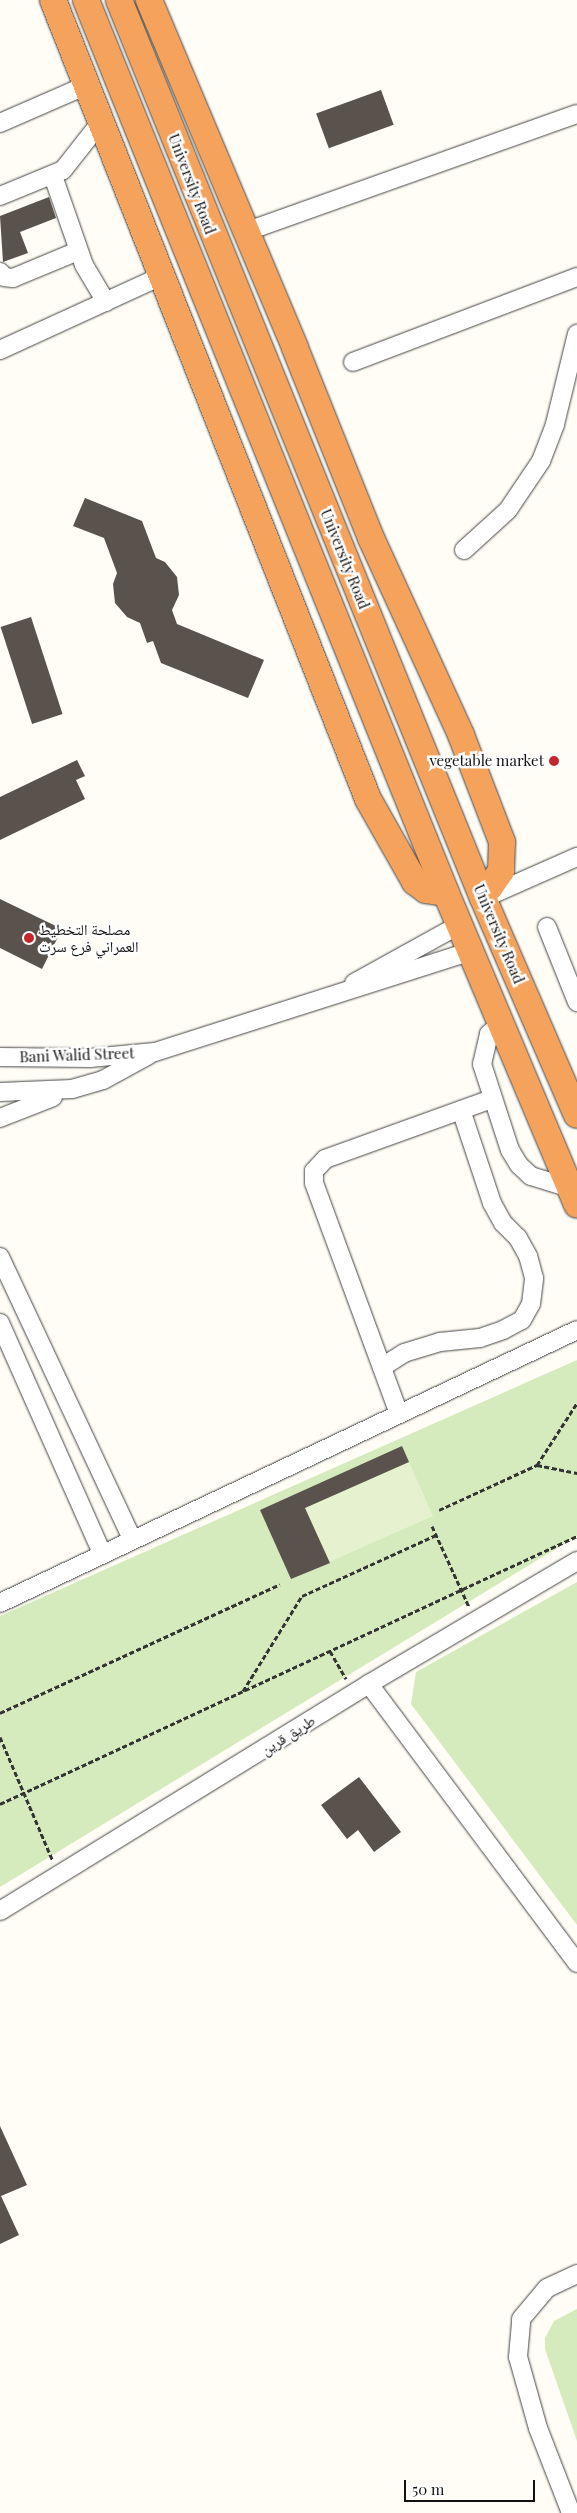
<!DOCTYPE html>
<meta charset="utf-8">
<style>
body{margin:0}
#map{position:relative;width:577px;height:2513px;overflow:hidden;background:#fffdf5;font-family:"Playfair Display","Noto Naskh Arabic",serif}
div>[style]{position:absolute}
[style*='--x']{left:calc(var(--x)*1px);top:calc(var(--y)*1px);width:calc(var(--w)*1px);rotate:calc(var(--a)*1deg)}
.green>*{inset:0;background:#d5ebbd}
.pitch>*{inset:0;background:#e6f2cf;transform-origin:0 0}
.building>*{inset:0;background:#5a524d;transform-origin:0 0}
.path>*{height:3px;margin-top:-1.5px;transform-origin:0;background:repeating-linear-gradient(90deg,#333 0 5px,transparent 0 7.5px)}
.roads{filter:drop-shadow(0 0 1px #444) drop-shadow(0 0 1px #444)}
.minor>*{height:18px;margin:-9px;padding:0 9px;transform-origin:9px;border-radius:9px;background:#fff}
.highway>*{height:26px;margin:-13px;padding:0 13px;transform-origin:13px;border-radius:13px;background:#f5a25d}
.dots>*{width:14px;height:14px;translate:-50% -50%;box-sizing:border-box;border:2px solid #fff;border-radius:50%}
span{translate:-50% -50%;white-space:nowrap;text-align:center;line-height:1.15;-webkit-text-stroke:5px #fff;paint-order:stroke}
.street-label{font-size:15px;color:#111}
.poi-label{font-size:15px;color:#111}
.right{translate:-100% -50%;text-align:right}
.left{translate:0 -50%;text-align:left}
.scale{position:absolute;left:404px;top:2480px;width:131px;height:22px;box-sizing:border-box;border:2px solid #111;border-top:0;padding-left:6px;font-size:15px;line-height:18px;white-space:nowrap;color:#111;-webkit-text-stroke:4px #fff;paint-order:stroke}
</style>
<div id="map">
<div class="green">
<div style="clip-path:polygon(577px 1360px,577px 1536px,0 1887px,0 1616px)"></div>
<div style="clip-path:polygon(577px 1582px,577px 1925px,411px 1704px,416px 1672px)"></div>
<div style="clip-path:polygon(577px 2309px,577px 2441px,545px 2349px,545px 2338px,554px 2321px)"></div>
</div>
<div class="pitch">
<div style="left:409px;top:1462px;width:59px;height:114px;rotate:66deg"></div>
</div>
<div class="building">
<div style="left:381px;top:90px;width:37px;height:69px;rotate:70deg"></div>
<div style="clip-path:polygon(49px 197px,56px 218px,20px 232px,28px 253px,3px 262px,0 216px)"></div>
<div style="clip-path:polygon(85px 498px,142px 521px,156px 558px,165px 562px,177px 577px,179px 595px,172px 610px,177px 624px,264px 660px,248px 698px,161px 663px,153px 641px,147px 643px,140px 623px,127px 617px,115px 603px,113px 584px,117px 573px,104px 538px,73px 526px)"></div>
<div style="left:31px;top:617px;width:102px;height:32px;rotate:72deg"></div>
<div style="clip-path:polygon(77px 760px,85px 776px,76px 780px,85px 799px,0 840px,0 797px)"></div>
<div style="clip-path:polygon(0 899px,62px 929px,42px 969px,0 948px)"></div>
<div style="clip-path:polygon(402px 1446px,409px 1462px,305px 1508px,330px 1563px,291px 1579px,260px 1510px)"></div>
<div style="clip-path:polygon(359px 1777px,401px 1832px,374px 1852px,358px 1830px,347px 1839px,321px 1805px)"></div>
<div style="clip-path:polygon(0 2126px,27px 2185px,1px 2196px,19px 2235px,0 2244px)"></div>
</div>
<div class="path">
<div style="--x:537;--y:1465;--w:74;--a:-57.2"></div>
<div style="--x:439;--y:1510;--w:108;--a:-24.7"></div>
<div style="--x:537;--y:1465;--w:41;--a:11.3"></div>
<div style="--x:432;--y:1526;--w:89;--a:65.4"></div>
<div style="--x:330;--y:1651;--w:32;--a:60"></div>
<div style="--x:243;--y:1691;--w:112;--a:-58.2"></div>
<div style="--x:302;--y:1596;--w:147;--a:-24.5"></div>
<div style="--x:0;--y:1713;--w:308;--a:-24.7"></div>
<div style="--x:0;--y:1737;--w:133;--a:66.9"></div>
<div style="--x:0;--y:1804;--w:636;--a:-24.91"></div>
</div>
<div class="roads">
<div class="minor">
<div style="--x:0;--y:123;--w:95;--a:-23.6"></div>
<div style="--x:53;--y:176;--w:94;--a:70.8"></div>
<div style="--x:84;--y:265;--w:43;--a:59.3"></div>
<div style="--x:0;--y:196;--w:68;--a:-22.4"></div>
<div style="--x:63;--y:170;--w:60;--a:-51.8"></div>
<div style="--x:245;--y:232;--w:352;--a:-19.6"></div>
<div style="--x:0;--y:272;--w:6;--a:51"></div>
<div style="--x:4;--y:277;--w:9;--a:6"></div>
<div style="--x:13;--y:278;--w:70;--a:-22.6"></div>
<div style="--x:0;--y:350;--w:178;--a:-24.6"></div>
<div style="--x:353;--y:362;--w:240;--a:-20.8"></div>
<div style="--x:464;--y:550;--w:59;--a:-42.3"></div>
<div style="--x:508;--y:510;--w:59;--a:-56"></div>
<div style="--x:541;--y:461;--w:40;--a:-69"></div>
<div style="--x:555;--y:424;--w:93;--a:-76.3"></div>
<div style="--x:484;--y:898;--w:102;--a:-23.8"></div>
<div style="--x:547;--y:927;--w:81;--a:68.2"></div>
<div style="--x:354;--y:983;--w:122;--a:-28.9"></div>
<div style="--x:502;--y:1023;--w:17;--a:140"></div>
<div style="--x:489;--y:1034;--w:31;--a:103"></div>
<div style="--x:482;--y:1064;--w:90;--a:72"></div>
<div style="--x:510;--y:1150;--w:17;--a:59"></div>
<div style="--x:519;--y:1165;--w:16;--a:43"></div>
<div style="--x:531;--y:1176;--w:41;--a:17.1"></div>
<div style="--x:0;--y:1057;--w:90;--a:0.6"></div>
<div style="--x:90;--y:1058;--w:65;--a:-5.3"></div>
<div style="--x:155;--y:1052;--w:332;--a:-17.7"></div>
<div style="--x:0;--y:1092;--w:72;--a:-2.4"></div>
<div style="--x:72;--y:1089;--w:32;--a:-16"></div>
<div style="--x:103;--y:1080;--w:52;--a:-28.5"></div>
<div style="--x:0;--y:1118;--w:57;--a:-21.6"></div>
<div style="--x:0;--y:1257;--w:311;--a:64.9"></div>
<div style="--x:0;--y:1323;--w:252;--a:66.1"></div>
<div style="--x:382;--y:1367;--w:26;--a:-32"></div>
<div style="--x:404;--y:1353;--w:38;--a:-17"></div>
<div style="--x:440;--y:1342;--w:40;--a:-5.7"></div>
<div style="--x:480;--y:1338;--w:24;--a:-19"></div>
<div style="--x:503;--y:1330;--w:21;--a:-28"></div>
<div style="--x:522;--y:1320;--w:18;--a:-61"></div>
<div style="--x:531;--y:1304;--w:26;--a:-83"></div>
<div style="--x:534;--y:1278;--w:23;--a:-105"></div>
<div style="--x:528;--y:1256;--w:21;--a:-119"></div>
<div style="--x:518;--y:1238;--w:21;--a:-135"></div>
<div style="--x:503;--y:1223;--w:23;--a:-119"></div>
<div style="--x:492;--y:1203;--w:98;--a:-108.4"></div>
<div style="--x:399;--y:1414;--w:246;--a:-110.2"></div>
<div style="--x:314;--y:1183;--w:12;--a:-90"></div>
<div style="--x:314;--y:1171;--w:16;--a:-47"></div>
<div style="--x:325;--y:1159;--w:177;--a:-19.8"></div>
<div style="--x:0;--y:1603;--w:638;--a:-25.32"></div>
<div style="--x:369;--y:1684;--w:348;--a:53.3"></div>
<div style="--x:0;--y:1911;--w:433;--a:-31.6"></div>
<div style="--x:369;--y:1684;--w:242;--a:-30.6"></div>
<div style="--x:571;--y:2513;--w:91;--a:-111.2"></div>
<div style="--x:538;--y:2428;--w:74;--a:-105.7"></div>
<div style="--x:518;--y:2357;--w:38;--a:-85"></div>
<div style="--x:521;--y:2319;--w:40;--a:-50"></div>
<div style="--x:547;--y:2288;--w:33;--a:-25"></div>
</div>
<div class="highway">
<div style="--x:53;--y:0;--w:859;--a:68.48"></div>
<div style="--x:368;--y:799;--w:95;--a:60.5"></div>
<div style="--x:415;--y:882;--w:14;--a:36"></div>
<div style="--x:426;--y:890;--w:20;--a:9"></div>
<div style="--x:86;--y:0;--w:963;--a:68.04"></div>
<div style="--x:446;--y:893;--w:338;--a:67.2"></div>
<div style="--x:119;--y:0;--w:969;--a:67.94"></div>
<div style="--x:483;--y:898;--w:236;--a:66.6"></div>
<div style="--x:149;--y:0;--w:377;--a:67.2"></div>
<div style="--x:295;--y:348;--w:205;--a:68.2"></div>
<div style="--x:371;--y:538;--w:217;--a:65.4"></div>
<div style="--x:461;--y:735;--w:115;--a:69"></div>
<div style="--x:502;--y:842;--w:29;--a:92"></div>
<div style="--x:501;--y:871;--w:19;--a:125"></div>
<div style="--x:490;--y:887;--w:10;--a:156"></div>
</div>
</div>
<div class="dots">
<div style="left:554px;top:761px;background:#c4262e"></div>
<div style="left:29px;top:938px;background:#c4262e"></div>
</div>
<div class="street-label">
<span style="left:192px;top:184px;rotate:69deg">University Road</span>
<span style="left:345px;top:559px;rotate:68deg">University Road</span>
<span style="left:499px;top:934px;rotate:67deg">University Road</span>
<span style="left:77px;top:1055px;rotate:-2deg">Bani Walid Street</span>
<span style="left:288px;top:1735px;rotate:-32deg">طريق قرين</span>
</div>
<div class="poi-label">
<span class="right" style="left:544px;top:761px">vegetable market</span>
<span class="left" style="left:39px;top:938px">مصلحة التخطيط<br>العمراني فرع سرت</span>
</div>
<div class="scale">50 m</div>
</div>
